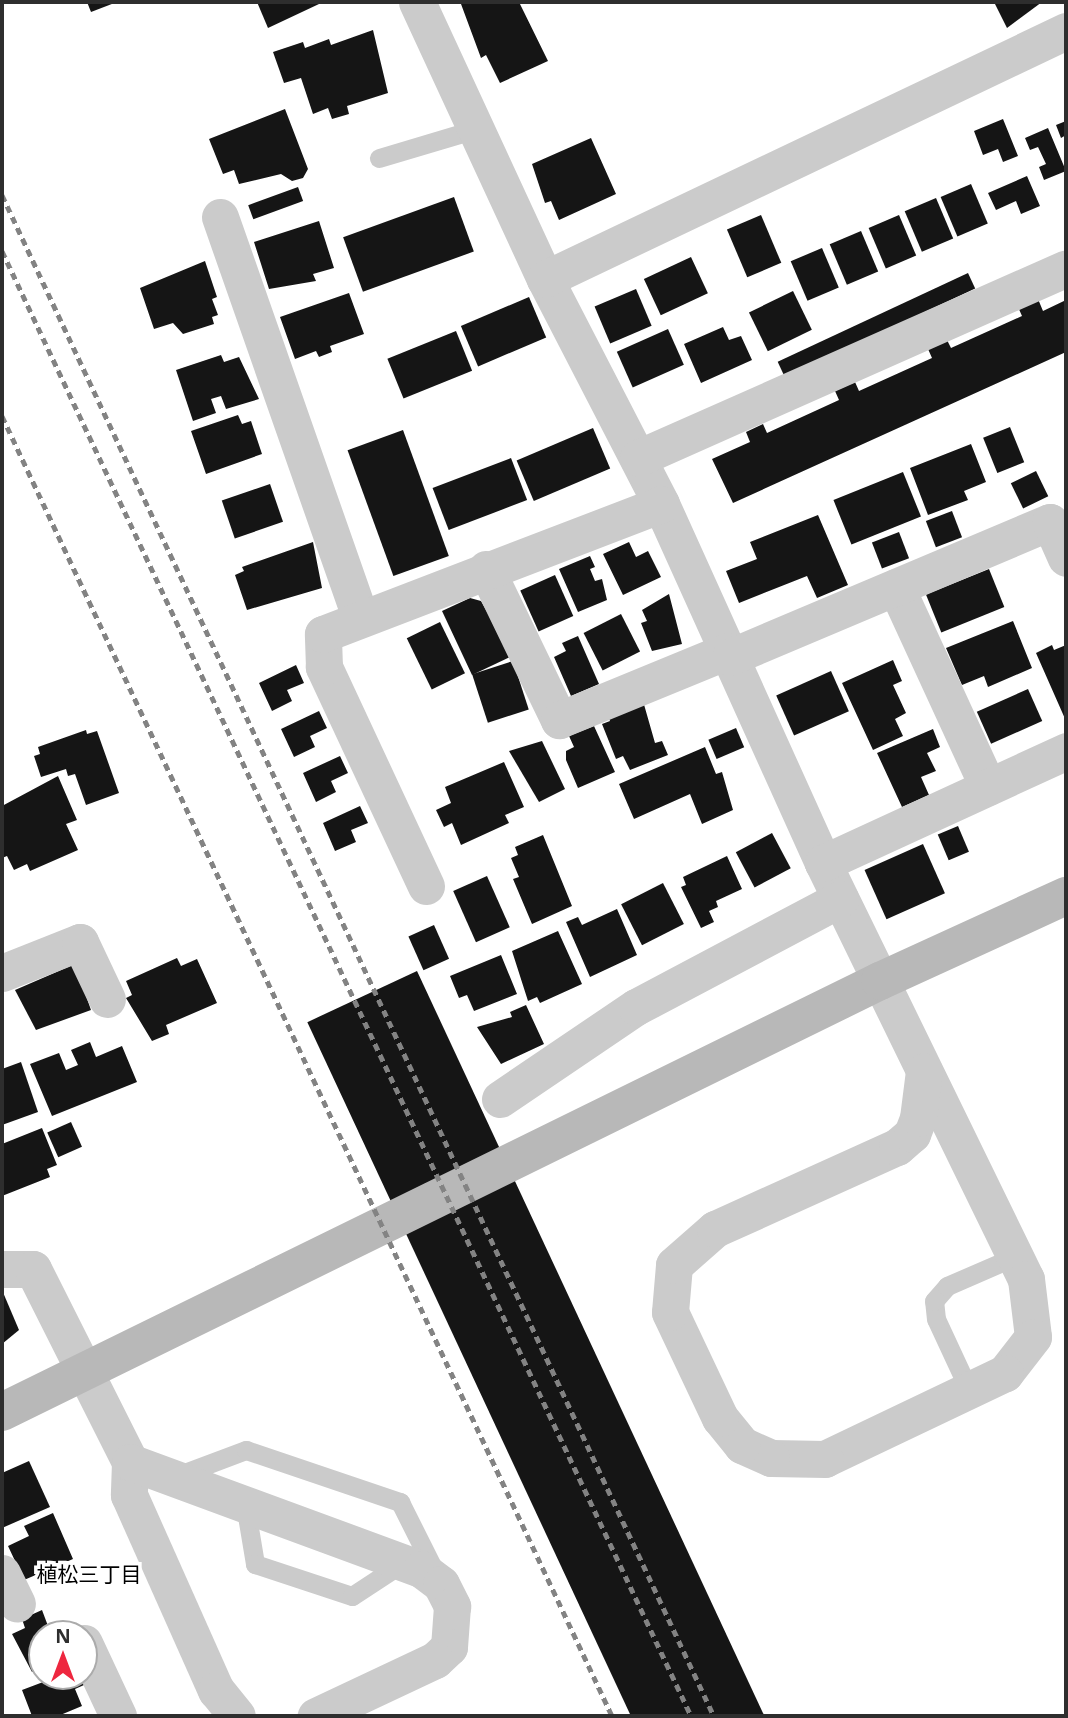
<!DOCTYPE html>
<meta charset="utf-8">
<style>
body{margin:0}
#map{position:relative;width:1068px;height:1718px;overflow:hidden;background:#fff;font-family:"Noto Sans","Noto Sans JP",sans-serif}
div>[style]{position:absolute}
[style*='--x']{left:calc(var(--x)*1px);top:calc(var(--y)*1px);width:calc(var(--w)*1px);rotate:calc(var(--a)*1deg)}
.building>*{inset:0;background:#151515;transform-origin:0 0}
.lane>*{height:19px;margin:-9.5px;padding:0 9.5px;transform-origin:9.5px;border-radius:9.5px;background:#cbcbcb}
.street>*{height:37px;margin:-18.5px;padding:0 18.5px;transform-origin:18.5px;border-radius:18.5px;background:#cbcbcb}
.secondary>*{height:38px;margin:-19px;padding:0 19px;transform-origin:19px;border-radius:19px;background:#b8b8b8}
.rail>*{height:5px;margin-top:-2.5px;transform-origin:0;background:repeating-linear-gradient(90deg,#838383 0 7px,transparent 0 12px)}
span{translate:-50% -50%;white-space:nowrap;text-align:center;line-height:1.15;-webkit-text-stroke:7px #fff;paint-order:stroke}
.neighbourhood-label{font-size:21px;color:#000}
.frame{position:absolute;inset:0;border:4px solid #2e2e2e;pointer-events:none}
.north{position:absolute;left:28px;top:1620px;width:70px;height:70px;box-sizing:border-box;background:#fff;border:2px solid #ababab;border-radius:50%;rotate:0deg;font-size:19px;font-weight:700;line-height:28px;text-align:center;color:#2e2e2e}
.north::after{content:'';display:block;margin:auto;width:24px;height:32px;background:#ee273f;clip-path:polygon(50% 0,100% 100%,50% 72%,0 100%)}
</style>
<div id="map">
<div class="building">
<div style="clip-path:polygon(87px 2px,117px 2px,91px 12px)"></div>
<div style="clip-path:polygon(257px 2px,318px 2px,319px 4px,268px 28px)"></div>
<div style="clip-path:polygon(519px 2px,548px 61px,500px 83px,486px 55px,481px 58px,461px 4px)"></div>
<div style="clip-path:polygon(994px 2px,1042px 2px,1007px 28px)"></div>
<div style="clip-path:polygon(373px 30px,388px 93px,347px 106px,349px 114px,332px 119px,328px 108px,313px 114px,301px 78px,284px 83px,273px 52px,303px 42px,305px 48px,329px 39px,331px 45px)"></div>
<div style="clip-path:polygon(285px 109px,308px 169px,303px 178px,292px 181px,281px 174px,239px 184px,234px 170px,223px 174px,209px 139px)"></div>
<div style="clip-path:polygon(1003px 119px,1018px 156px,1003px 162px,998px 149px,983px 155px,974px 131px)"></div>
<div style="clip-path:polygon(1066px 121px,1066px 135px,1061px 138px,1056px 125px)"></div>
<div style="clip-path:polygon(1048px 128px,1066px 171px,1044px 180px,1039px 167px,1046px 164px,1038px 147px,1030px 150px,1025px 138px)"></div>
<div style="clip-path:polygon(591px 138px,616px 194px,559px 220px,551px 201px,545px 203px,532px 164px)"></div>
<div style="clip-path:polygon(1027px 176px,1040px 206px,1021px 214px,1016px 201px,996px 210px,988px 193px)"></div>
<div style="left:971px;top:184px;width:43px;height:33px;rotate:67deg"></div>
<div style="left:298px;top:187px;width:15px;height:53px;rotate:70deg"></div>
<div style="left:454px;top:197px;width:58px;height:118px;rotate:70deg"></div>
<div style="left:936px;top:198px;width:44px;height:34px;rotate:67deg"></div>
<div style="left:761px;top:215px;width:52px;height:37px;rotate:67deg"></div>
<div style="left:899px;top:215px;width:44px;height:33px;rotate:67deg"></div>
<div style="clip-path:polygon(319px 221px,334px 268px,313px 274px,316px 281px,269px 289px,254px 242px)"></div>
<div style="left:861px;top:231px;width:44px;height:34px;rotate:67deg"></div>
<div style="left:822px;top:248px;width:43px;height:34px;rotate:67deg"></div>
<div style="left:691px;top:257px;width:40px;height:52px;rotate:65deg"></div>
<div style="clip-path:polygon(205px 261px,217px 297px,212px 299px,218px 315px,212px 317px,214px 324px,183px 334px,173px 323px,154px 329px,140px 288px)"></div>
<div style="left:968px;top:273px;width:17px;height:210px;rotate:65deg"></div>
<div style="left:636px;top:289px;width:40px;height:45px;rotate:67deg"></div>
<div style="left:793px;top:291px;width:43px;height:49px;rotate:64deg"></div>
<div style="clip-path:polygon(349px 293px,364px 334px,330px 346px,332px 352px,319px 357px,316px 351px,295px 359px,280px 317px)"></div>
<div style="left:529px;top:297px;width:44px;height:74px;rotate:67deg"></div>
<div style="clip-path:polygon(1038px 299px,1043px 311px,1066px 300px,1066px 352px,733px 503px,712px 459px,750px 442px,746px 432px,763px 424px,767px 433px,839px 400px,835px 391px,855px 382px,859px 391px,932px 358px,928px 349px,947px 340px,951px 348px,1022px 316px,1018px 307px)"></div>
<div style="clip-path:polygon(723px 327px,729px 340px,741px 336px,752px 360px,701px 383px,684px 344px)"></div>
<div style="left:668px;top:329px;width:39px;height:56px;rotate:66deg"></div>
<div style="left:456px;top:331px;width:43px;height:74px;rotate:68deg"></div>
<div style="clip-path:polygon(221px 355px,224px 362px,239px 357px,259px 399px,226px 409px,221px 396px,211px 399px,216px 413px,193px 421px,176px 370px)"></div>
<div style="clip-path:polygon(238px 415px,242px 424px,251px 421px,262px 454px,206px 474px,191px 431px)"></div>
<div style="left:1010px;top:427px;width:38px;height:29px;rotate:68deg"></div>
<div style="left:593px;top:428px;width:44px;height:83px;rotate:67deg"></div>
<div style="left:403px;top:430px;width:134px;height:59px;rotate:70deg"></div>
<div style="clip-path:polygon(971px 444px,986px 482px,964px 491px,968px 500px,928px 515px,910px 468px)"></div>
<div style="left:511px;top:458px;width:45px;height:84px;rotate:69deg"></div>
<div style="left:1036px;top:471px;width:28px;height:28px;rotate:64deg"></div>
<div style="left:903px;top:472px;width:48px;height:75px;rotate:68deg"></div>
<div style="left:270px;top:484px;width:40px;height:51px;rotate:71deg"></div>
<div style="left:952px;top:511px;width:28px;height:28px;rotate:69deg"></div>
<div style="clip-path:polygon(818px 515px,848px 585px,817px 598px,807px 576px,739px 603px,726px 571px,757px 559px,750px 542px)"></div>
<div style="left:899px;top:532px;width:28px;height:29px;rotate:69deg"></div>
<div style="clip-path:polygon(313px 542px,322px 588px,247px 610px,235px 575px,244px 571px,242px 567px)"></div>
<div style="clip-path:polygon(629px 542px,636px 557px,648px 551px,661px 577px,623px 595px,603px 554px)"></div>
<div style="clip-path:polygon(590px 556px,595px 567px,590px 569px,595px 581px,602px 579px,607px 600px,578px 612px,559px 569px)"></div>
<div style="left:989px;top:569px;width:41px;height:68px;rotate:68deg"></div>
<div style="left:555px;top:575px;width:45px;height:38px;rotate:66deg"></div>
<div style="clip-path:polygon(669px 594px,682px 644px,652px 651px,641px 623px,647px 621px,642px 610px)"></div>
<div style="clip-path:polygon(470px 598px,481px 601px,512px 656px,472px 675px,442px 611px)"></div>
<div style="left:621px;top:614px;width:42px;height:42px;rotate:63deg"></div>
<div style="clip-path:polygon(1013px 621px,1032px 668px,988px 687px,984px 676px,962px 685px,946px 648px)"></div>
<div style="left:440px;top:622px;width:57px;height:37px;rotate:64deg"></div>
<div style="clip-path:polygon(578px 636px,599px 684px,571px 696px,554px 657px,566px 651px,562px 643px)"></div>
<div style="clip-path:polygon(1052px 645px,1054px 650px,1066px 645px,1066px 721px,1036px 653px)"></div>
<div style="clip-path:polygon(893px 660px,902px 681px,893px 685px,906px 713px,895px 719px,903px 736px,873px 750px,842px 683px)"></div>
<div style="left:513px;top:661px;width:51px;height:43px;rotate:72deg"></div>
<div style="clip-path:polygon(296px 665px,304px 683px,287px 690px,292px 701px,272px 711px,259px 683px)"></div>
<div style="left:831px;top:671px;width:44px;height:60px;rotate:66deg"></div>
<div style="left:1028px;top:689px;width:35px;height:56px;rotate:66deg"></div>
<div style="clip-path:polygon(643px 701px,655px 743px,662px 741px,668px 755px,630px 770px,623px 756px,616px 759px,602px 724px,610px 721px,608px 716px)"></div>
<div style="clip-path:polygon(319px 711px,327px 728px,310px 736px,315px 747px,294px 757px,281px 729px)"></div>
<div style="clip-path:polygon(594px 726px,615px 772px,578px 788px,566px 760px,566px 751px,574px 747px,569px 736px)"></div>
<div style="left:736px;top:728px;width:21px;height:30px;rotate:67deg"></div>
<div style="clip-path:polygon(933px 729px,940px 747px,927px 753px,936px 771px,921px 777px,929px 795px,902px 807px,877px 753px)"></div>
<div style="clip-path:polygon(86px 730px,87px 734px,97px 731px,119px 793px,86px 805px,75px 774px,68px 776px,66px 769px,41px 777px,34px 756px,40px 754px,38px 747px)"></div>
<div style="clip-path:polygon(542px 741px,565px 789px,539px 802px,509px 751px)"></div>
<div style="clip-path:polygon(705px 747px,716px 774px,722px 772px,733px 810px,702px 824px,690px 794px,634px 819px,619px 784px)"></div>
<div style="clip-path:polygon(340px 756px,348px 773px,331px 781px,336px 792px,316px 802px,303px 773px)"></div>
<div style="clip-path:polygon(504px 762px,524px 807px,505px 815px,509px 823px,461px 845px,452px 823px,444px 827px,436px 810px,451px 803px,445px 787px)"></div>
<div style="clip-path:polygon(58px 776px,77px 820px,66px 824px,78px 850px,30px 871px,27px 864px,14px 870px,7px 856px,2px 858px,2px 806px)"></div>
<div style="clip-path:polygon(360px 806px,368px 823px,351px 830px,356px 842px,335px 851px,323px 823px)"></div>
<div style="left:958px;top:826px;width:28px;height:22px;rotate:67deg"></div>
<div style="left:772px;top:833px;width:40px;height:41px;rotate:62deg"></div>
<div style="clip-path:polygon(543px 835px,572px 906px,532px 924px,513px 879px,519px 877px,511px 858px,518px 855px,515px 847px)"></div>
<div style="left:923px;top:844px;width:54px;height:64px;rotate:66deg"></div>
<div style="clip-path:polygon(727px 856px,742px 889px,716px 901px,718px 907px,709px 911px,714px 922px,701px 928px,681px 887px,686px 885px,683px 877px)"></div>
<div style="left:487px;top:876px;width:56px;height:37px;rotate:66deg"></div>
<div style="left:663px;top:883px;width:46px;height:47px;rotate:63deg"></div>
<div style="clip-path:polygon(617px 909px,637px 955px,590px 977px,566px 922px,578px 917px,582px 925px)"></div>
<div style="left:434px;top:925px;width:37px;height:28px;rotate:66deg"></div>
<div style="clip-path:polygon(558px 931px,582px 984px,540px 1003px,537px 997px,528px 1001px,512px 951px)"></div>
<div style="clip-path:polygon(501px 955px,517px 994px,474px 1011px,467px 995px,459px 998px,450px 976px)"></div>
<div style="clip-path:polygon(177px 958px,181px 966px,197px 959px,217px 1003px,166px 1025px,169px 1034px,152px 1041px,126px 998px,132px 995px,126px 981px)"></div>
<div style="clip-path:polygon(75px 964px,91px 1010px,36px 1030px,15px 990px)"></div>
<div style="left:417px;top:971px;width:824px;height:121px;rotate:65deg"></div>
<div style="clip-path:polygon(526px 1005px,544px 1044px,501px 1064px,477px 1027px,512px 1017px,510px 1012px)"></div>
<div style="clip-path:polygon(90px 1042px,96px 1057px,122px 1046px,137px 1082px,52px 1116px,30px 1064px,59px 1053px,66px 1070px,78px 1065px,71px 1050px)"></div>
<div style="clip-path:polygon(21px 1062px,38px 1112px,2px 1125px,2px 1069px)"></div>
<div style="left:71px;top:1122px;width:27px;height:26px;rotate:66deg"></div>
<div style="clip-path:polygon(42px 1128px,57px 1165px,47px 1169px,50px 1177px,2px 1196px,2px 1144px)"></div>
<div style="clip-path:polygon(2px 1290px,19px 1330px,2px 1344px)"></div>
<div style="clip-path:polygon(29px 1461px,50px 1507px,2px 1528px,2px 1473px)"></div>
<div style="clip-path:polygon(53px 1513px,73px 1559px,24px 1580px,8px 1546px,29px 1536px,24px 1526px)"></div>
<div style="clip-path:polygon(42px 1610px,51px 1634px,42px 1634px,42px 1668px,32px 1672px,12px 1634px,25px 1628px,22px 1619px)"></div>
<div style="clip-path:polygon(59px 1676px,80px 1676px,84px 1685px,75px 1689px,82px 1706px,58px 1716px,32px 1716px,22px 1690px)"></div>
</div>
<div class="lane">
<div style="--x:379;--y:158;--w:101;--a:-16.6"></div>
<div style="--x:969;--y:1390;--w:78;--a:-114.9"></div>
<div style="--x:936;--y:1319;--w:18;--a:-96"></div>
<div style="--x:934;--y:1301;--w:20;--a:-49"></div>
<div style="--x:947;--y:1286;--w:75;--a:-23.5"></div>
<div style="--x:174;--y:1477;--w:77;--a:-20.6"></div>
<div style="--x:246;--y:1450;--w:163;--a:18.7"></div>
<div style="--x:400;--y:1502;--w:80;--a:63.4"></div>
<div style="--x:245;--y:1504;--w:61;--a:80.5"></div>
<div style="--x:255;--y:1564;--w:102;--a:18.3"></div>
<div style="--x:352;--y:1596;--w:62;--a:-33.2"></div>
</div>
<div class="street">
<div style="--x:417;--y:2;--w:305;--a:65.2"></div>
<div style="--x:545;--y:279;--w:253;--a:62.7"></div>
<div style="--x:661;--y:504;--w:394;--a:65.7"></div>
<div style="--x:823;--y:863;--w:463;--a:64"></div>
<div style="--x:1026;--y:1279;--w:58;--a:83.1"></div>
<div style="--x:1033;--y:1337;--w:46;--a:127.9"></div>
<div style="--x:1005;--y:1373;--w:199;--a:154.5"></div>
<div style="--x:825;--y:1459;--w:54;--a:-178.9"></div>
<div style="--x:771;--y:1458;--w:32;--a:-156"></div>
<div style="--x:742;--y:1445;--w:35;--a:-129"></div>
<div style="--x:720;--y:1418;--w:117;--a:-115.3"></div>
<div style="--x:670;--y:1312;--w:47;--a:-85.1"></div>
<div style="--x:674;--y:1265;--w:55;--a:-41.3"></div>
<div style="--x:715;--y:1229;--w:200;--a:-24.3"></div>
<div style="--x:897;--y:1147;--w:20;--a:-41"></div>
<div style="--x:912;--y:1134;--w:17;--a:-69"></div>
<div style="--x:918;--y:1118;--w:47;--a:-82.7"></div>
<div style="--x:220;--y:217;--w:424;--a:70.7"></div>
<div style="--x:545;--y:279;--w:577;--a:-25.45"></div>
<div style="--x:638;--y:458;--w:468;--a:-23.9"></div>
<div style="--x:486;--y:569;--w:168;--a:64.2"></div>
<div style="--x:559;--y:720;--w:182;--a:-22.3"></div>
<div style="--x:896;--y:587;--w:220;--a:65.3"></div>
<div style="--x:730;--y:657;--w:347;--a:-22.9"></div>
<div style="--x:1050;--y:522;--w:39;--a:66"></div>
<div style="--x:823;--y:863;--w:268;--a:-24.7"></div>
<div style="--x:426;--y:886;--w:242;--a:-115"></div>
<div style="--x:324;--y:667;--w:33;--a:-92"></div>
<div style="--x:323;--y:634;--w:362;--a:-21"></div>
<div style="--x:2;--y:973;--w:84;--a:-21.7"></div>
<div style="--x:80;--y:942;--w:63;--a:64.7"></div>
<div style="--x:500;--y:1099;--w:164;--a:-34.1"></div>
<div style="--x:636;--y:1007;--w:231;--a:-27.9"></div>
<div style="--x:2;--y:1269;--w:31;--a:0"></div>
<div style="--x:33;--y:1269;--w:216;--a:63.3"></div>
<div style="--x:130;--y:1462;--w:33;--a:92"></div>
<div style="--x:129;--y:1495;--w:214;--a:66"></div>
<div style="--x:216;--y:1690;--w:33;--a:51"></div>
<div style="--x:130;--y:1462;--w:310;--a:20.2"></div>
<div style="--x:421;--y:1569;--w:25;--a:37"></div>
<div style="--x:441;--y:1584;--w:25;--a:63"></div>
<div style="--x:452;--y:1606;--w:41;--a:94.2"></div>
<div style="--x:449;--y:1647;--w:19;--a:137"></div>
<div style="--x:435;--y:1660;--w:132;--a:154.8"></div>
<div style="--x:2;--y:1573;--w:34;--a:64"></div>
<div style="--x:84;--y:1643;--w:81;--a:65"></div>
</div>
<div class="secondary">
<div style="--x:2;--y:1412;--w:978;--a:-26.15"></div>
<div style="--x:880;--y:981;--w:205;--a:-24.6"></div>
</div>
<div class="rail">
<div style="--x:2;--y:195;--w:1679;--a:64.92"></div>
<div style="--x:2;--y:251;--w:1619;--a:64.81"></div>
<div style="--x:2;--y:416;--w:1436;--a:64.86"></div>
</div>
<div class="neighbourhood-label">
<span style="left:89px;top:1574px">植松三丁目</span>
</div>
<div class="frame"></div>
<div class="north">N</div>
</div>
